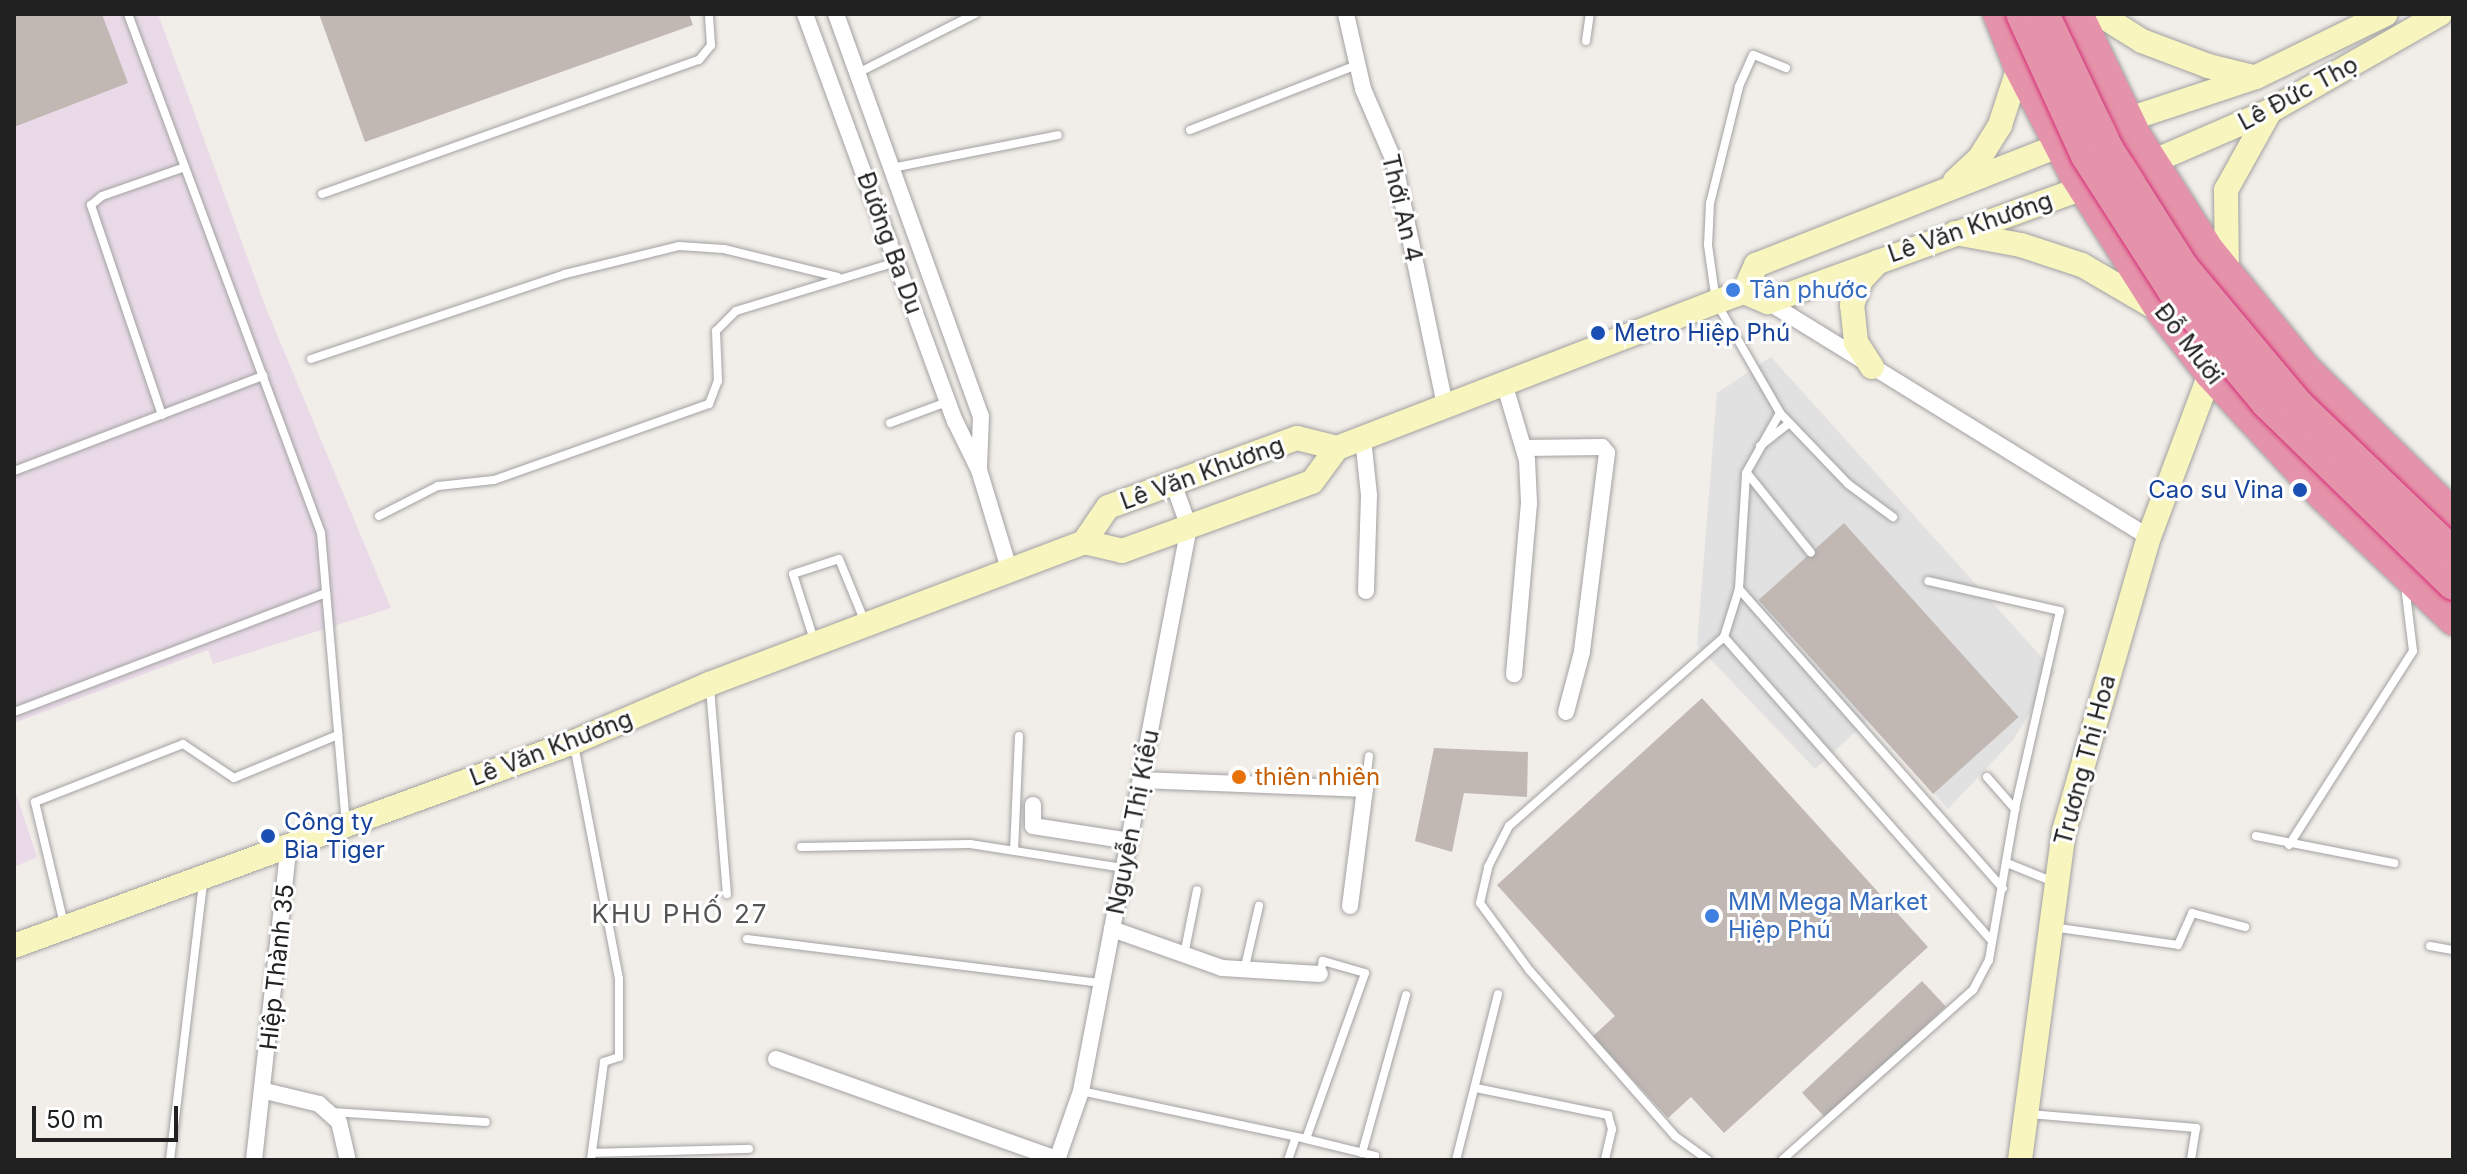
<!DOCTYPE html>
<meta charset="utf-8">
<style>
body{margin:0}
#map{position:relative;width:2467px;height:1174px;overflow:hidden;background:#f1ede8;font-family:Inter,sans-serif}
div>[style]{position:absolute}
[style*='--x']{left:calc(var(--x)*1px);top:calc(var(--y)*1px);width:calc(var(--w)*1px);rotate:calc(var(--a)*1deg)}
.industrial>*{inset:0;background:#eadae8}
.parking>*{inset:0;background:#e1e1e1}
.building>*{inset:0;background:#c1b8b4;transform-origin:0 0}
.roads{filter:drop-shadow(0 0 2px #a2a2a2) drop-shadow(0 0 2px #a2a2a2)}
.lane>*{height:8px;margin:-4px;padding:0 4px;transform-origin:4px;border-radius:4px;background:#fff}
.street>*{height:16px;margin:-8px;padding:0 8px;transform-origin:8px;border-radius:8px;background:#fff}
.secondary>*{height:24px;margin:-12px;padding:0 12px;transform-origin:12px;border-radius:12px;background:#f8f5bf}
.highway>*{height:30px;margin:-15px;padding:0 15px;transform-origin:15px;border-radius:15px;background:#e593aa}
.bridges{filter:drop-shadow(0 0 2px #d62e78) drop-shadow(0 0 2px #d62e78)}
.highway-bridge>*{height:30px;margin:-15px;padding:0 15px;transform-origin:15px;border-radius:15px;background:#e593aa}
.dots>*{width:22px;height:22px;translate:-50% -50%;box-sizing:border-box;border:4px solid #fff;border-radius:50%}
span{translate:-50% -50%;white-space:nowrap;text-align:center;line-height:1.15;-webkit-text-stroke:6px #fff;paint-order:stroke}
.street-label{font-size:24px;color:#212121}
.shop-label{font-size:24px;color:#366cbe}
.left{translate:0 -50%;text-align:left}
.transit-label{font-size:24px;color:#164399}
.right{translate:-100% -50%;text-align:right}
.food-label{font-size:24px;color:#c56008}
.neighbourhood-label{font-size:26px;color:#545454;letter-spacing:2px}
.frame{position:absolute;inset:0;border:16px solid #212121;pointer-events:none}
.scale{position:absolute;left:32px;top:1106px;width:146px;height:36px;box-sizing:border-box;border:4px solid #212121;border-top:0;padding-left:10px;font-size:24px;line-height:28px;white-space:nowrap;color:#212121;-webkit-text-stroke:6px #fff;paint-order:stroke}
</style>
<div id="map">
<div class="industrial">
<div style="clip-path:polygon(14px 14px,158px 14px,266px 308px,391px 608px,213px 664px,208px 650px,14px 723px)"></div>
<div style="clip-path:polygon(14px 788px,37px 857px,14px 867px)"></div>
</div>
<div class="parking">
<div style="clip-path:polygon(1771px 357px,2055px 672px,2013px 740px,1948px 809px,1868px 720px,1815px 769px,1697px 645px,1717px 393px)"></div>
</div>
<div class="building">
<div style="clip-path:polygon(14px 14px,102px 14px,128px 83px,14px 127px)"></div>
<div style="clip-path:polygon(319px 14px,689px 14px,693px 25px,365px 142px)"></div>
<div style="left:1844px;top:523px;width:261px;height:115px;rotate:48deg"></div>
<div style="clip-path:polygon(1702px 698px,1928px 947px,1724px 1133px,1691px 1097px,1668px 1118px,1593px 1036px,1615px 1016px,1497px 885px)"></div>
<div style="clip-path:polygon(1434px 748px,1528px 752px,1527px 797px,1464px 793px,1452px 852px,1415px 841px)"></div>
<div style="left:1922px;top:981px;width:35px;height:164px;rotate:47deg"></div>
</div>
<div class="roads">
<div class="lane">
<div style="--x:128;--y:14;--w:554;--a:69.6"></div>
<div style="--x:321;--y:533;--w:290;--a:85.1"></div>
<div style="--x:1586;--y:41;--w:27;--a:-82"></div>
<div style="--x:1786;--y:68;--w:35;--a:-158"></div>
<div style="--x:1753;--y:55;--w:35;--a:114"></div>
<div style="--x:1739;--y:87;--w:120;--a:104"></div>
<div style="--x:1710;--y:203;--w:42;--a:92.7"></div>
<div style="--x:1708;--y:245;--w:58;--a:82"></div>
<div style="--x:1716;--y:302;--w:128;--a:60"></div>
<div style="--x:1780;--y:413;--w:98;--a:46.2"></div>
<div style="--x:1848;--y:484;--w:56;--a:36.3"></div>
<div style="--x:858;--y:73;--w:131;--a:-26.8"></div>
<div style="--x:1190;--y:130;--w:179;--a:-21.3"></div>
<div style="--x:892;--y:168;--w:169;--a:-11.2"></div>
<div style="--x:322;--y:194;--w:400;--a:-19.6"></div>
<div style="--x:699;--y:60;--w:19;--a:-51"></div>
<div style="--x:711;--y:45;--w:31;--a:-94"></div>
<div style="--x:311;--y:359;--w:268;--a:-18.5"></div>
<div style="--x:565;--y:274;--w:117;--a:-13.8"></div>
<div style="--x:679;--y:246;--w:45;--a:3.8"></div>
<div style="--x:724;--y:249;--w:117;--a:13.8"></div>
<div style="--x:162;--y:415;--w:222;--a:-108.7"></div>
<div style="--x:91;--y:205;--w:14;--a:-39"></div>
<div style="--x:102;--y:196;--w:88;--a:-19.3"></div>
<div style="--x:890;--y:423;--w:61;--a:-20.2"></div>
<div style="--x:1760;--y:446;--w:37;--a:-38"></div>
<div style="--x:14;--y:471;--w:267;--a:-20.9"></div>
<div style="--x:1747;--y:473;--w:102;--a:51.3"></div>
<div style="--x:379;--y:516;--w:66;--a:-27"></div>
<div style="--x:438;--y:486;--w:56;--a:-6.1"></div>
<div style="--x:494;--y:480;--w:228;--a:-19.5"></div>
<div style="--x:709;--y:404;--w:25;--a:-69"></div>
<div style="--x:718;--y:381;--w:50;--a:-92.3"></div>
<div style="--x:716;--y:331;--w:28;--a:-45"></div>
<div style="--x:736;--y:311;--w:167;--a:-17"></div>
<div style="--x:1739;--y:589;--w:399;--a:48.6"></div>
<div style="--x:1724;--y:637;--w:402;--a:48.6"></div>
<div style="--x:814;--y:640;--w:69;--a:-107.7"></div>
<div style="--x:793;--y:574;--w:48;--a:-18.1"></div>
<div style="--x:839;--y:559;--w:68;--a:67.6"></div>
<div style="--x:710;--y:688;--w:207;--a:85.3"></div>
<div style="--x:14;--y:712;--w:334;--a:-20.9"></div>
<div style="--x:574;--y:745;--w:238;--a:79.1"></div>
<div style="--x:619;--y:979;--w:78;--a:90"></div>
<div style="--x:619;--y:1057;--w:16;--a:162"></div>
<div style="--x:604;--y:1062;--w:99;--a:97.6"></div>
<div style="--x:1987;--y:777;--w:43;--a:48.8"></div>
<div style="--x:1365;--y:789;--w:33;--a:-83"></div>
<div style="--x:2256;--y:836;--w:141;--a:11.1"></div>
<div style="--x:2289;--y:845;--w:230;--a:-57.4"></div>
<div style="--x:2413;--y:651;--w:65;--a:-97"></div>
<div style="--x:801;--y:847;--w:169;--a:-1"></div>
<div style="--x:970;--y:844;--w:156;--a:8.9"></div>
<div style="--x:1014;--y:851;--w:115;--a:-87.5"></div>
<div style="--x:2007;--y:863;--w:53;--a:22.2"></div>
<div style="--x:64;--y:924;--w:125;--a:-103.4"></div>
<div style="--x:35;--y:802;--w:159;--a:-21.4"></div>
<div style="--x:183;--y:744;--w:61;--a:33.7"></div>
<div style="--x:234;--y:778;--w:113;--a:-22.5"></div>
<div style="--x:2052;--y:927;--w:127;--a:8.1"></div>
<div style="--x:2178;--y:945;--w:35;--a:-66"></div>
<div style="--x:2192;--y:913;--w:55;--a:14.8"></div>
<div style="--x:747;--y:939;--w:357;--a:7.1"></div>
<div style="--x:2430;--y:946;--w:23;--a:10"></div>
<div style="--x:1184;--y:955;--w:66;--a:-78.7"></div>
<div style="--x:1244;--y:971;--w:67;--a:-77"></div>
<div style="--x:1476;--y:1088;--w:135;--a:11.6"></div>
<div style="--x:1608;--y:1115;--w:15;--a:74"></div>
<div style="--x:1612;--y:1129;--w:32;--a:103"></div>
<div style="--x:1081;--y:1091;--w:230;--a:12"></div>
<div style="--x:1306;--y:1139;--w:71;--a:13.8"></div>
<div style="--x:1375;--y:1156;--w:4;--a:90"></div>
<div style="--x:332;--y:1112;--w:154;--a:3.7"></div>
<div style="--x:2029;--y:1114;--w:168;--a:4.8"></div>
<div style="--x:2196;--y:1128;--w:32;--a:99"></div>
<div style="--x:1306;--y:1139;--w:176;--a:-70.4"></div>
<div style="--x:1365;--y:973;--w:44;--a:-164.1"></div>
<div style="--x:1323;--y:961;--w:13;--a:103"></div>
<div style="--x:592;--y:1153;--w:157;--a:-1.5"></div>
<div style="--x:1362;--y:1153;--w:164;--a:-74.4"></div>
<div style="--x:170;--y:1160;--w:279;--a:-83.2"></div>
<div style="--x:1288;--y:1160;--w:24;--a:-71"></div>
<div style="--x:1456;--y:1160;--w:171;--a:-75.8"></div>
<div style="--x:1708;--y:1160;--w:41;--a:-144"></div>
<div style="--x:1675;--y:1136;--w:220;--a:-131.3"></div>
<div style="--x:1530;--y:971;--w:84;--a:-126.3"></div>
<div style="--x:1480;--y:903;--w:37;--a:-77"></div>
<div style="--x:1488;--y:867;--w:46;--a:-62.9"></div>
<div style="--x:1509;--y:826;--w:286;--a:-41.3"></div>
<div style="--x:1724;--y:637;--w:50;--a:-72.6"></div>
<div style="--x:1739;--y:589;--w:116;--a:-86.5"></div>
<div style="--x:1746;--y:473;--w:69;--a:-60.5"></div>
<div style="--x:1782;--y:1160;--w:256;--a:-41.7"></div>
<div style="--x:1973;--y:990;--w:34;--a:-62"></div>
<div style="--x:1989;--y:960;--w:153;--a:-80.2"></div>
<div style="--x:2015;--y:809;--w:203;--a:-77.2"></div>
<div style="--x:2060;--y:611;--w:135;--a:-167.2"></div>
</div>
<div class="street">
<div style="--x:805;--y:14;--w:434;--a:69.8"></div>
<div style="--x:955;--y:421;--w:55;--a:63.9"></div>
<div style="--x:979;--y:470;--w:107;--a:73.1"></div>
<div style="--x:836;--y:14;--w:427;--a:70.2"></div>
<div style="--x:981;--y:416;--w:53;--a:92.2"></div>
<div style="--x:1346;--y:14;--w:77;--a:77.2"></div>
<div style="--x:1363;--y:89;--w:78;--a:66.7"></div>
<div style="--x:1394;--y:161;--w:250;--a:78.2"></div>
<div style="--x:1768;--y:302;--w:448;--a:31.7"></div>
<div style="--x:1504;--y:383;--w:80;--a:73.4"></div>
<div style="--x:1527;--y:460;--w:43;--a:87.3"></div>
<div style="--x:1529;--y:503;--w:172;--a:95"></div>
<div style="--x:1363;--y:438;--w:57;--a:84"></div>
<div style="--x:1369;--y:495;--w:96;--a:91.8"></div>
<div style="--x:1524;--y:448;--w:78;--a:-0.7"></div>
<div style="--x:1602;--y:447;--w:8;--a:50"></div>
<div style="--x:1607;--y:453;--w:201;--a:97.2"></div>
<div style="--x:1582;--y:652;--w:62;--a:104.9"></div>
<div style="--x:1142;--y:780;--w:223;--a:2.3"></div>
<div style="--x:1365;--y:789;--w:118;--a:97.3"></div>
<div style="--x:1033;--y:805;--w:21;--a:90"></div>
<div style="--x:1033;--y:826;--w:98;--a:8.8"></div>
<div style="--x:1112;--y:929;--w:117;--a:19.5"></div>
<div style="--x:1222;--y:968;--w:98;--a:3.5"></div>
<div style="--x:776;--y:1059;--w:298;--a:19.6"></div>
<div style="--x:265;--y:1091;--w:56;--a:13.5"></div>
<div style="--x:319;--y:1104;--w:27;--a:42"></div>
<div style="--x:339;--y:1122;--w:39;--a:77"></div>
<div style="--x:254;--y:1160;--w:318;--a:-83.7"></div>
<div style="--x:1057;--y:1160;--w:73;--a:-70.8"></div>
<div style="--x:1081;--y:1091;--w:574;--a:-79.16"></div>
<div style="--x:1189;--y:527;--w:47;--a:-110"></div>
</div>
<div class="secondary">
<div style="--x:2099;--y:14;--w:51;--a:32.1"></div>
<div style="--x:2142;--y:41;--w:71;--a:20.7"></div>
<div style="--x:2208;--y:66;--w:46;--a:13.7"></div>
<div style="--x:2114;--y:124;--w:150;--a:-18.3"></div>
<div style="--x:2256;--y:77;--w:144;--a:-25.9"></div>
<div style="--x:2138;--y:168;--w:144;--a:-23.4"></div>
<div style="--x:2270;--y:111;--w:196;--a:-29.7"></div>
<div style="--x:1955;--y:181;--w:33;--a:-43"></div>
<div style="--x:1979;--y:159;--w:40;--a:-58"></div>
<div style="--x:2000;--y:125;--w:61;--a:-71.9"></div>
<div style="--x:1955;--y:233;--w:67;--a:10.3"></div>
<div style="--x:2021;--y:245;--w:64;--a:18.2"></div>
<div style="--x:2082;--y:265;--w:91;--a:30.2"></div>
<div style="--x:2227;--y:273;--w:83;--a:-90.7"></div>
<div style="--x:2226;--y:190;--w:90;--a:-60.9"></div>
<div style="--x:1744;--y:292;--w:30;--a:-66"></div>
<div style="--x:1756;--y:265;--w:344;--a:-21.5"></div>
<div style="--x:1872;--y:367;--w:30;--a:-123"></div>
<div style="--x:1856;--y:342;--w:37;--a:-96"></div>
<div style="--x:1852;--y:305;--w:27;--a:-70"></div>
<div style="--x:1861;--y:280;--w:25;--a:-47"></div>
<div style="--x:1084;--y:542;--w:39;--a:13"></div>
<div style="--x:1122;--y:551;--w:202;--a:-20"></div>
<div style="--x:1312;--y:482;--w:42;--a:-53.7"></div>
<div style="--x:1337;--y:448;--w:406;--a:-21.1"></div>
<div style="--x:1716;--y:302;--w:30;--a:-20"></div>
<div style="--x:1744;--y:292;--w:26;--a:23"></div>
<div style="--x:1768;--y:302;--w:352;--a:-19.9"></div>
<div style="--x:14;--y:946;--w:596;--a:-20.02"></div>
<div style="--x:574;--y:742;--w:147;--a:-23.2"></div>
<div style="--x:709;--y:684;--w:401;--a:-20.7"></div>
<div style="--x:1084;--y:542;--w:42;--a:-55.6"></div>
<div style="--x:1108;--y:507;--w:201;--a:-20.1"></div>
<div style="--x:1297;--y:438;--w:41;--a:14"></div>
<div style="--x:2020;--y:1160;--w:332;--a:-82.4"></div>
<div style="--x:2064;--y:831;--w:306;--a:-73.9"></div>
<div style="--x:2149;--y:537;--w:174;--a:-69.5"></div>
</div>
<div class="highway">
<div style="--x:1998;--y:14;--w:57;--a:68.4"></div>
<div style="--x:2019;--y:67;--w:120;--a:62.8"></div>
<div style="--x:2074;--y:174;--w:162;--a:57.6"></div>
<div style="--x:2161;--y:311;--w:80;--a:52.1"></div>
<div style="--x:2210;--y:374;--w:166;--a:47.2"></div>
<div style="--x:2323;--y:496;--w:180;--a:43.6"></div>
<div style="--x:2078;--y:14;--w:136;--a:64.4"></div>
<div style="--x:2137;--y:137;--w:134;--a:57.5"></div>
<div style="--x:2209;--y:250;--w:155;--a:50.8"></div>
<div style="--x:2307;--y:370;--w:205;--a:44.6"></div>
</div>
</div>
<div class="bridges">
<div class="highway-bridge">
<div style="--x:2021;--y:14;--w:156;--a:65.4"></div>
<div style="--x:2086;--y:156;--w:159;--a:57.3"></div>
<div style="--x:2172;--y:290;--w:147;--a:50.2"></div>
<div style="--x:2266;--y:403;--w:261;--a:44.2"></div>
<div style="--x:2044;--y:14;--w:151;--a:64.5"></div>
<div style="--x:2109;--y:150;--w:140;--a:57.6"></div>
<div style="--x:2184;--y:268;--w:179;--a:50"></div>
<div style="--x:2299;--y:405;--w:213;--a:43.7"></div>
</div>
</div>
<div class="dots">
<div style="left:1733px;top:290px;background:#3f7fe0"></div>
<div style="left:1598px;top:333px;background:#1a4fb4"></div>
<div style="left:2300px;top:490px;background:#1a4fb4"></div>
<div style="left:1239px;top:777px;background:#e8710a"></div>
<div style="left:268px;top:836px;background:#1a4fb4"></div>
<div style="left:1712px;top:916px;background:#3f7fe0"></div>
</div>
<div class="street-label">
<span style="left:2298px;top:93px;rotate:-28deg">Lê Đức Thọ</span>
<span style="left:1402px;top:208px;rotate:77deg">Thới An 4</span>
<span style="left:1970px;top:227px;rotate:-19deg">Lê Văn Khương</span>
<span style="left:890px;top:243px;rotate:70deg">Đường Ba Du</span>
<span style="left:2189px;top:344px;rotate:52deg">Đỗ Mười</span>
<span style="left:1202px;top:473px;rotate:-20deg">Lê Văn Khương</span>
<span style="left:551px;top:748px;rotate:-21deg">Lê Văn Khương</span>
<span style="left:2085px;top:760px;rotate:-75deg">Trương Thị Hoa</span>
<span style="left:1133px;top:822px;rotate:-79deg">Nguyễn Thị Kiểu</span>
<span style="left:277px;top:967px;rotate:-84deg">Hiệp Thành 35</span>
</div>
<div class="shop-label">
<span class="left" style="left:1749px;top:290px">Tân phước</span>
<span class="left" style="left:1728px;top:916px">MM Mega Market<br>Hiệp Phú</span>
</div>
<div class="transit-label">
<span class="left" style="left:1614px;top:333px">Metro Hiệp Phú</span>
<span class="right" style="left:2284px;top:490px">Cao su Vina</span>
<span class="left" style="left:284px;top:836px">Công ty<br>Bia Tiger</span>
</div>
<div class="food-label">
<span class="left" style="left:1255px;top:777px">thiên nhiên</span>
</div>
<div class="neighbourhood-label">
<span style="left:680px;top:914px">KHU PHỐ 27</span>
</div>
<div class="frame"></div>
<div class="scale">50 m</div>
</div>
